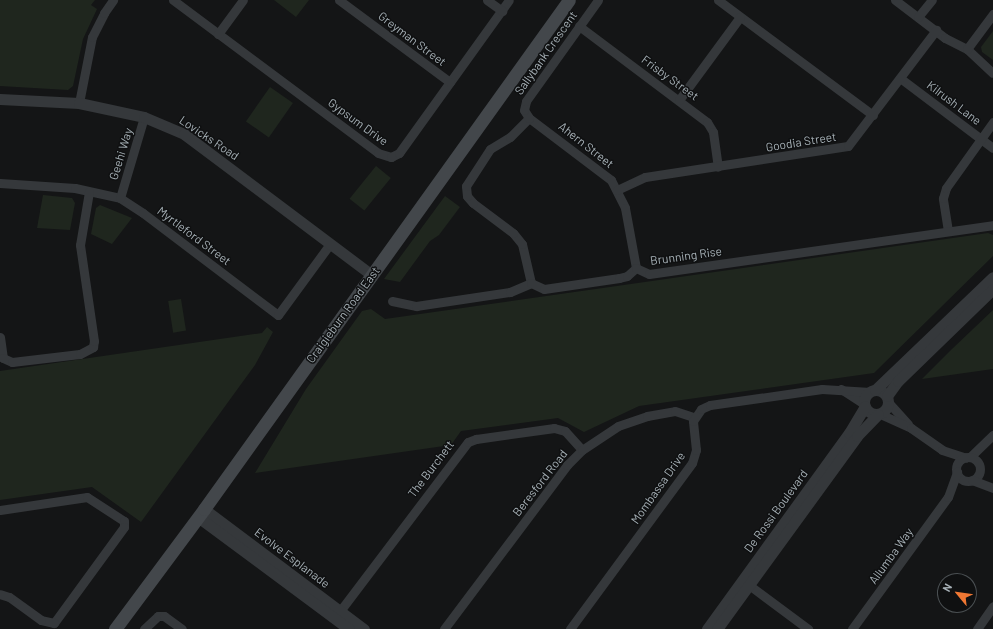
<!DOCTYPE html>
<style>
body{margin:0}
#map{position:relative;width:993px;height:629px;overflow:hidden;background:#141516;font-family:Barlow,sans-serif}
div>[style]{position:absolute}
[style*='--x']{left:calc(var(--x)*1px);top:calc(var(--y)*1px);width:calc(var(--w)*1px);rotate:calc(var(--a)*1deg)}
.green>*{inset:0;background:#1f261e;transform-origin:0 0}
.minor>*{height:9px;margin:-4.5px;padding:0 4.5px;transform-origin:4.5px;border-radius:4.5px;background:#35383b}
.minor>.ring{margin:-4.5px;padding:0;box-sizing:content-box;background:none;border:9px solid #35383b;border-radius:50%}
.tertiary>*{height:11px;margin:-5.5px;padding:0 5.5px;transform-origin:5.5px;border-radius:5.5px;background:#35383b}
.tertiary>.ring{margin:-5.5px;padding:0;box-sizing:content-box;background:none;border:11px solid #35383b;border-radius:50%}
.secondary>*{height:13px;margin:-6.5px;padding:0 6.5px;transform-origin:6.5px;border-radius:6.5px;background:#43474b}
span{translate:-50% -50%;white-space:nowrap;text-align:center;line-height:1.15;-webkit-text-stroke:3px #0f1011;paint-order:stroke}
.street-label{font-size:12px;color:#a6b0b6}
.north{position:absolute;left:937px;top:573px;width:40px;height:40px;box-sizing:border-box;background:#0f1011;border:1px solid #4b5053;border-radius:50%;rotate:299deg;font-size:11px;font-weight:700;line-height:16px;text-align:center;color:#a6b0b6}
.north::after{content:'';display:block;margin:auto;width:14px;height:18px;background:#ef7733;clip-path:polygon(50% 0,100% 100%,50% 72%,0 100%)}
</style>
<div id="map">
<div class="green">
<div style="clip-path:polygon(0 0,95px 0,91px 5px,97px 9px,83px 39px,73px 86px,68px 90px,0 86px)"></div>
<div style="clip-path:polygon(274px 0,309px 0,296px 17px)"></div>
<div style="clip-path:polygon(993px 31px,993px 60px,982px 52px,981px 47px)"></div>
<div style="left:270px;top:87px;width:28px;height:42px;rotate:35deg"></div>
<div style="left:376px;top:166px;width:19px;height:42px;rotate:39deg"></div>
<div style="clip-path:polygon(43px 195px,72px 198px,75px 203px,70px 230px,37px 228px)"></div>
<div style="clip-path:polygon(445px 196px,460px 207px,439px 235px,430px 241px,400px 282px,384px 279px)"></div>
<div style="clip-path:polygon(100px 205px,132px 218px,112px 244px,91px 234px,96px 208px)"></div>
<div style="clip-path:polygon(988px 233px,993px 235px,993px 256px,874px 373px,639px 406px,584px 432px,558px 418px,461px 431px,451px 445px,255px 473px,306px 389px,362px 311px,371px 309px,385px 319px)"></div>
<div style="left:181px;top:299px;width:32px;height:13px;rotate:81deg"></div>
<div style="clip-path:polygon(993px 310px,993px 369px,922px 379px,952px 349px)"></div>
<div style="clip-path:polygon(267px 327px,273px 332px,255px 365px,141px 522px,92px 487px,0 500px,0 371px,262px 333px)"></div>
</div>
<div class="minor">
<div style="--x:173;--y:0;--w:256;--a:36.7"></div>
<div style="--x:378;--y:153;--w:14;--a:17"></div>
<div style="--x:391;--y:157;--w:9;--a:-27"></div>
<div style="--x:399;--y:153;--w:188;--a:-54.3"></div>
<div style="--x:339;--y:0;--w:138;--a:36.5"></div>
<div style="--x:487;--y:0;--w:19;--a:36"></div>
<div style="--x:718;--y:0;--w:193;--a:36.6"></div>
<div style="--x:895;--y:0;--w:63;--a:37.2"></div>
<div style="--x:945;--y:38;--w:25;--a:27"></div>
<div style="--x:967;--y:49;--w:35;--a:43"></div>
<div style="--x:918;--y:17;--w:22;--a:-51"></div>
<div style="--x:579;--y:26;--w:160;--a:36.9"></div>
<div style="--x:707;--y:122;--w:12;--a:59"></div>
<div style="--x:713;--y:132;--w:35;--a:82"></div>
<div style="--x:218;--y:34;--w:42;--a:-53.7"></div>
<div style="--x:967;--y:49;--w:44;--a:-53.4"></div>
<div style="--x:900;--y:78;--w:116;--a:37"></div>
<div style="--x:679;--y:100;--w:103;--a:-53.7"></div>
<div style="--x:79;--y:103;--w:67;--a:-78.9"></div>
<div style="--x:92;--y:37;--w:27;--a:-63"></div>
<div style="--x:104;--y:13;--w:16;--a:-55"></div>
<div style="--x:529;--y:118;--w:103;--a:37.1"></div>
<div style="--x:611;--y:180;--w:31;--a:63"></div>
<div style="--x:625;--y:208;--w:61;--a:79.6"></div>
<div style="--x:0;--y:183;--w:75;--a:3.8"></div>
<div style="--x:75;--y:188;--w:46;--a:12.5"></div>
<div style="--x:120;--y:198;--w:27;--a:33"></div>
<div style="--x:143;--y:213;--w:169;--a:37.1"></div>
<div style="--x:278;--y:315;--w:88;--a:-53.8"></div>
<div style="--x:617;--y:190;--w:31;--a:-25"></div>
<div style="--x:645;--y:177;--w:205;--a:-8.7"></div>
<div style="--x:848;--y:146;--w:146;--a:-52.8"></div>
<div style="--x:120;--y:198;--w:84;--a:-73.5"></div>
<div style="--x:948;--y:231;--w:33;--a:-99"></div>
<div style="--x:943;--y:198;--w:10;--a:-73"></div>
<div style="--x:946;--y:188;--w:81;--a:-54.5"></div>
<div style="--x:531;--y:283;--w:40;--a:-103"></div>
<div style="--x:522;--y:244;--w:14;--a:-129"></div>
<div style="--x:513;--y:233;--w:50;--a:-143.1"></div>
<div style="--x:473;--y:203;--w:9;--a:-131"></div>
<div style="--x:467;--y:196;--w:10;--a:-96"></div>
<div style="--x:466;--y:186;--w:44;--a:-57"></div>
<div style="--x:490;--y:149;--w:23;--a:-31"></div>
<div style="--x:510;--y:137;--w:27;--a:-45"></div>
<div style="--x:529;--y:118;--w:9;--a:-122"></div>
<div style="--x:524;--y:110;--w:9;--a:-77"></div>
<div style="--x:526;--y:101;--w:124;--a:-54.5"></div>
<div style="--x:392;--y:301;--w:25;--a:12"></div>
<div style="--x:416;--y:306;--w:95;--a:-8.5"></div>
<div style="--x:510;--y:292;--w:23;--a:-23"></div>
<div style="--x:531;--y:283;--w:14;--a:25"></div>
<div style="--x:544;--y:289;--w:76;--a:-8.3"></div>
<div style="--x:619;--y:278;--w:8;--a:-14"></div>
<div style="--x:627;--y:276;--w:12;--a:-42"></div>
<div style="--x:636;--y:268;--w:14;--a:25"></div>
<div style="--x:649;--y:274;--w:347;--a:-8.1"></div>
<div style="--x:0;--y:337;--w:21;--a:82"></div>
<div style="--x:3;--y:358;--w:10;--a:24"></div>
<div style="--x:12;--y:362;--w:68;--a:-6.7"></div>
<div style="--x:80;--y:354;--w:15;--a:-28"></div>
<div style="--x:93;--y:347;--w:6;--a:-81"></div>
<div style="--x:94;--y:341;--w:97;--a:-98.3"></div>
<div style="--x:80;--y:245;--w:54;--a:-80.4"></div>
<div style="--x:841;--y:389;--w:27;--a:33"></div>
<div style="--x:888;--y:402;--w:30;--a:48"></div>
<div style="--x:880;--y:414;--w:34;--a:24"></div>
<div style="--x:911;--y:428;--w:38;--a:35"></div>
<div style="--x:942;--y:450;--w:25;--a:18"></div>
<div style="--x:970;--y:457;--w:32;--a:-44"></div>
<div class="ring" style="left:956px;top:457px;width:15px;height:15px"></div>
<div style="--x:972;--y:480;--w:22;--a:21"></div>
<div style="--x:0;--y:510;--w:88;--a:-8.5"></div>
<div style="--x:87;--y:497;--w:44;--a:33"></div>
<div style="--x:124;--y:521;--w:6;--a:90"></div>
<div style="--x:124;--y:527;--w:119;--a:126.1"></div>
<div style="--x:54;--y:623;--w:13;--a:-167"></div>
<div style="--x:41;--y:620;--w:39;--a:-144"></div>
<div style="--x:9;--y:597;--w:9;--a:-162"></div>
<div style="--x:749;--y:585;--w:74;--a:36.7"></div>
<div style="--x:340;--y:611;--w:212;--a:-52.9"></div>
<div style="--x:468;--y:442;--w:9;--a:-21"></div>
<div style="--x:476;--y:439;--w:79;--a:-8"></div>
<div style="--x:554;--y:428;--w:11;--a:15"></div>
<div style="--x:565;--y:431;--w:25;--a:48"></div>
<div style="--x:144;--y:629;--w:19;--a:-43"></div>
<div style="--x:158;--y:616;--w:6;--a:0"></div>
<div style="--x:164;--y:616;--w:22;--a:36"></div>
<div style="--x:444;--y:629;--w:205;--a:-53.1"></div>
<div style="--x:567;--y:465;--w:21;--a:-45"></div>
<div style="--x:582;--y:450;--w:43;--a:-33.7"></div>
<div style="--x:618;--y:426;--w:31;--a:-19"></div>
<div style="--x:647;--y:416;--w:28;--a:-10"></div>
<div style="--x:675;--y:411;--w:20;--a:18"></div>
<div style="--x:570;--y:629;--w:206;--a:-53.7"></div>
<div style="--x:692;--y:463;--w:14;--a:-73"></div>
<div style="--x:696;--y:450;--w:29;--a:-96"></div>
<div style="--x:693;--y:421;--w:14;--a:-56"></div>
<div style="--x:701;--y:409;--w:10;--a:-24"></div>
<div style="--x:710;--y:405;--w:113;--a:-8.1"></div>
<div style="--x:822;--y:389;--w:48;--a:3.6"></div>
<div style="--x:852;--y:629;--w:163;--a:-54"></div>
<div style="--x:948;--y:497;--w:27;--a:-70"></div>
<div style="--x:977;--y:629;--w:28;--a:-55"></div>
</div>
<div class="tertiary">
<div style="--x:0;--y:99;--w:79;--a:2.9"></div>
<div style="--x:79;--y:103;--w:66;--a:12.2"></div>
<div style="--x:144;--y:117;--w:43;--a:23"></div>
<div style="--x:184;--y:134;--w:235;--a:36.9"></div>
<div class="ring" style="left:864px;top:390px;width:13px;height:13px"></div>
<div style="--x:875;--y:390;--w:163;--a:-43.8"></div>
<div style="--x:887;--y:396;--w:19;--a:-54"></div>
<div style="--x:898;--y:381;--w:132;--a:-44.1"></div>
<div style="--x:204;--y:509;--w:200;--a:36.9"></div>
<div style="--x:198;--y:517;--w:188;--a:36.6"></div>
<div style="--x:707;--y:629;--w:242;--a:-54.1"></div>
<div style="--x:849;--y:433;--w:31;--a:-59"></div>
<div style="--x:717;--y:629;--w:238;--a:-54"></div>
<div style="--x:857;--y:436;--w:30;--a:-46"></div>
</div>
<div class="secondary">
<div style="--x:115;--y:629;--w:149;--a:-53.4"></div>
<div style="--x:204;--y:509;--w:626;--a:-54.36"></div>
</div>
<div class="street-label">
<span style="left:412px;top:39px;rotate:37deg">Greyman Street</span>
<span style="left:546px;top:53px;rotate:-55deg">Sallybank Crescent</span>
<span style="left:670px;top:78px;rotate:36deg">Frisby Street</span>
<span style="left:954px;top:103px;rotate:37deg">Kilrush Lane</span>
<span style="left:358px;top:122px;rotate:36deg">Gypsum Drive</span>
<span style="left:209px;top:138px;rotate:34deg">Lovicks Road</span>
<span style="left:801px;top:142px;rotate:-9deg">Goodia Street</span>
<span style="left:586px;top:145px;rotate:38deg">Ahern Street</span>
<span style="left:121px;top:154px;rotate:-73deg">Geehi Way</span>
<span style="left:194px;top:236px;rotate:37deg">Myrtleford Street</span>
<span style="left:686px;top:256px;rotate:-8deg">Brunning Rise</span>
<span style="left:343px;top:315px;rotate:-54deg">Craigieburn Road East</span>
<span style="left:431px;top:469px;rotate:-53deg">The Burchett</span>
<span style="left:540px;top:483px;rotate:-52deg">Beresford Road</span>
<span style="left:658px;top:488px;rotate:-55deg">Mombassa Drive</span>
<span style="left:776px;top:511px;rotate:-54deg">De Rossi Boulevard</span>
<span style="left:891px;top:556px;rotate:-54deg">Allumba Way</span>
<span style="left:292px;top:558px;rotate:37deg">Evolve Esplanade</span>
</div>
<div class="north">N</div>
</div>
